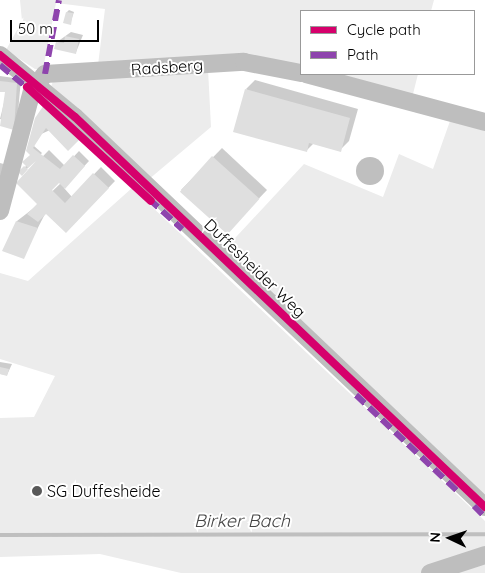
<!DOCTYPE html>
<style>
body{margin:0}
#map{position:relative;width:485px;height:573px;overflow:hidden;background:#fff;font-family:Quicksand,sans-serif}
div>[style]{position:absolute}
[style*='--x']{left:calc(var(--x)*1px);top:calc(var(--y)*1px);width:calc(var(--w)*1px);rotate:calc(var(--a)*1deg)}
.green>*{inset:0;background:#ececec}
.water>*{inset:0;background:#bfbfbf}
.round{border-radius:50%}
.shadow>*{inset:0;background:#0003}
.stream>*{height:4px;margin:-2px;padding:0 2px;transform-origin:2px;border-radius:2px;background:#bfbfbf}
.building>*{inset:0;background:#dfdfdf;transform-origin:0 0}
.minor>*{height:18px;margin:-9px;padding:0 9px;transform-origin:9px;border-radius:9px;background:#bebebe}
.quiet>*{height:6px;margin-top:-3px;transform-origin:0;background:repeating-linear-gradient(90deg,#8e44ad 0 12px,transparent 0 18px)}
.cycleway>*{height:8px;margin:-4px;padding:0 4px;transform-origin:4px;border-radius:4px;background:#d6006c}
.dots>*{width:14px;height:14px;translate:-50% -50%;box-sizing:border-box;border:2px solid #fff;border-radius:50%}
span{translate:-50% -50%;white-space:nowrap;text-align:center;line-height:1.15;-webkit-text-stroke:4px #fff;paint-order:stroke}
.street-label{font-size:16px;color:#000}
.poi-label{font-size:16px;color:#000}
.left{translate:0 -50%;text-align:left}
.water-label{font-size:18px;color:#444;font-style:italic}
.legend{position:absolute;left:300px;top:10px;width:175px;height:65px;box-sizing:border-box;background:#fff;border:1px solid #999;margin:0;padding:6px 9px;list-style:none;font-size:15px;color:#000}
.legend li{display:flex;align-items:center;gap:10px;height:25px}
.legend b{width:25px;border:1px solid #999}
.north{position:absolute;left:425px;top:513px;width:50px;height:50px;-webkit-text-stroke:4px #fff;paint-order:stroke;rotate:273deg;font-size:14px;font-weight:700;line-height:20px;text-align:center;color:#000}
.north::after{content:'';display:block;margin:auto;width:18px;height:22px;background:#000;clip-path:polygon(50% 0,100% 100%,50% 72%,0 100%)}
.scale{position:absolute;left:10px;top:20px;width:89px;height:22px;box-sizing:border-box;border:2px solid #000;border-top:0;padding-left:6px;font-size:15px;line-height:18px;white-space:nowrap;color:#000;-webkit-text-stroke:4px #fff;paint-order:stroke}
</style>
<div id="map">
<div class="green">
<div style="clip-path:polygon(20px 0,434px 0,431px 11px,301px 11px,301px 66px,98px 65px,105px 9px,56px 3px,43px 69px,35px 69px,6px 50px,22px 21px)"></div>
<div style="clip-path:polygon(208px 69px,211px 127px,148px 180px,51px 87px,54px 78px)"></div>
<div style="clip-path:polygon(329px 74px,418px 74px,412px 98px)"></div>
<div style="clip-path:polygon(450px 121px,485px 127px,485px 498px,224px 250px,304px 164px,383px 197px,399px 154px,433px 169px)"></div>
<div style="clip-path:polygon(132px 188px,485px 521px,485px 573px,181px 573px,100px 554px,0 557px,0 418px,34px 417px,55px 376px,0 359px,0 273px,28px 281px)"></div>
</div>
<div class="water">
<div class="round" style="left:356px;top:157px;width:28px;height:28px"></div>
</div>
<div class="shadow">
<div style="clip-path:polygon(69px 10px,74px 12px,70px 24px,67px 12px)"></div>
<div style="clip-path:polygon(71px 32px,83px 35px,76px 52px,57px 42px)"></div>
<div style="clip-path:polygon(0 76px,21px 79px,17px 124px,0 119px,7px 91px,0 91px)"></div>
<div style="clip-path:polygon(255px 80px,358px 109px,349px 141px,340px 150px,314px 143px,306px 151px,246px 89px)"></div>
<div style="clip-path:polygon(52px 99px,83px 133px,68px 149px,50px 130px,37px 136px,34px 146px,42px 153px,22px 174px,31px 155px,31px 135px)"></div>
<div style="clip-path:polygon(222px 148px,267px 190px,235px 224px,181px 190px)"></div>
<div style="clip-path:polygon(evenodd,49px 150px,65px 166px,79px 151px,89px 161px,64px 188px,72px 197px,101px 167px,115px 181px,66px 232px,46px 212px,23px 257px,4px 251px,17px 221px,39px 204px,17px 183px,49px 150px,59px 181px,61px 183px,41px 202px,59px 181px)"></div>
<div style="clip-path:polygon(0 163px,11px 166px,0 200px)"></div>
<div style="clip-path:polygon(0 362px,12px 364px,7px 375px,0 374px)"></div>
</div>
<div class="stream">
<div style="--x:0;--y:535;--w:485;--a:-0.1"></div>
</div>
<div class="building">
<div style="clip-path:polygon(66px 12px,73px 13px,71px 25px,63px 23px)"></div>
<div style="clip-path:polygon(65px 36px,79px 39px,76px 54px,54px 49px,56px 42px,64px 43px)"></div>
<div style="clip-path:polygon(0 81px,17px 83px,14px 130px,0 126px,5px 92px,0 92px)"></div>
<div style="clip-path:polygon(245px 89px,350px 118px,341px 152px,309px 143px,307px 152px,233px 132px)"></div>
<div style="clip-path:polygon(44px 105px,80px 139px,68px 151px,46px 128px,33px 148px,60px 169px,73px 155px,85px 166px,65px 189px,59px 183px,52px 190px,65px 203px,93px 173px,109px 188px,66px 233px,46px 214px,38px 222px,27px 214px,37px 204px,16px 183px,36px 161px,28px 168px,22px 162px,30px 155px,26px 151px,35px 118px)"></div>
<div style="left:212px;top:156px;width:64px;height:48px;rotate:42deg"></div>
<div style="clip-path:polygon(24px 166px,28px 169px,22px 176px,18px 172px)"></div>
<div style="clip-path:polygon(16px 221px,38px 228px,24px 259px,2px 251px)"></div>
<div style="clip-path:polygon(0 367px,9px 369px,7px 376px,0 374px)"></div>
</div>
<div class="minor">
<div style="--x:0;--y:55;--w:97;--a:39.6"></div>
<div style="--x:75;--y:117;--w:566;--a:43.57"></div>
<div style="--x:306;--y:74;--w:185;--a:15"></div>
<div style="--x:0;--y:211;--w:124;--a:-75.1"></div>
<div style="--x:32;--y:91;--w:21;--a:-53"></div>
<div style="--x:45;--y:74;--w:199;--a:-3.5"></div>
<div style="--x:244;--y:62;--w:58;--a:10.9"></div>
<div style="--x:430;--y:573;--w:58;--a:-18.1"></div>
</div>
<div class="quiet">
<div style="--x:0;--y:65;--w:38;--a:40"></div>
<div style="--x:45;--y:74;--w:75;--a:-79.3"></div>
<div style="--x:149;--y:199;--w:45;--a:42.3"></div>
<div style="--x:356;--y:395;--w:139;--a:43.5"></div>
<div style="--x:474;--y:506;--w:16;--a:45"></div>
</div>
<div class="cycleway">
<div style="--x:0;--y:55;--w:97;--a:39.6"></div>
<div style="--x:75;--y:117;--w:566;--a:43.57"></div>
<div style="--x:27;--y:87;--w:168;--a:42.6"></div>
</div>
<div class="dots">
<div style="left:37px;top:491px;background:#595959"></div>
</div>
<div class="street-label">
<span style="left:167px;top:67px;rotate:-4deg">Radsberg</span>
<span style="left:255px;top:268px;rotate:44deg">Duffesheider Weg</span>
</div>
<div class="poi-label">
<span class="left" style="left:47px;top:491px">SG Duffesheide</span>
</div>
<div class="water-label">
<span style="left:242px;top:521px">Birker Bach</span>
</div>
<ul class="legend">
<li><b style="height:6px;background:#d6006c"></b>Cycle path</li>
<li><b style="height:6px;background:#8e44ad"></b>Path</li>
</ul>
<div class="north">N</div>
<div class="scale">50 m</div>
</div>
